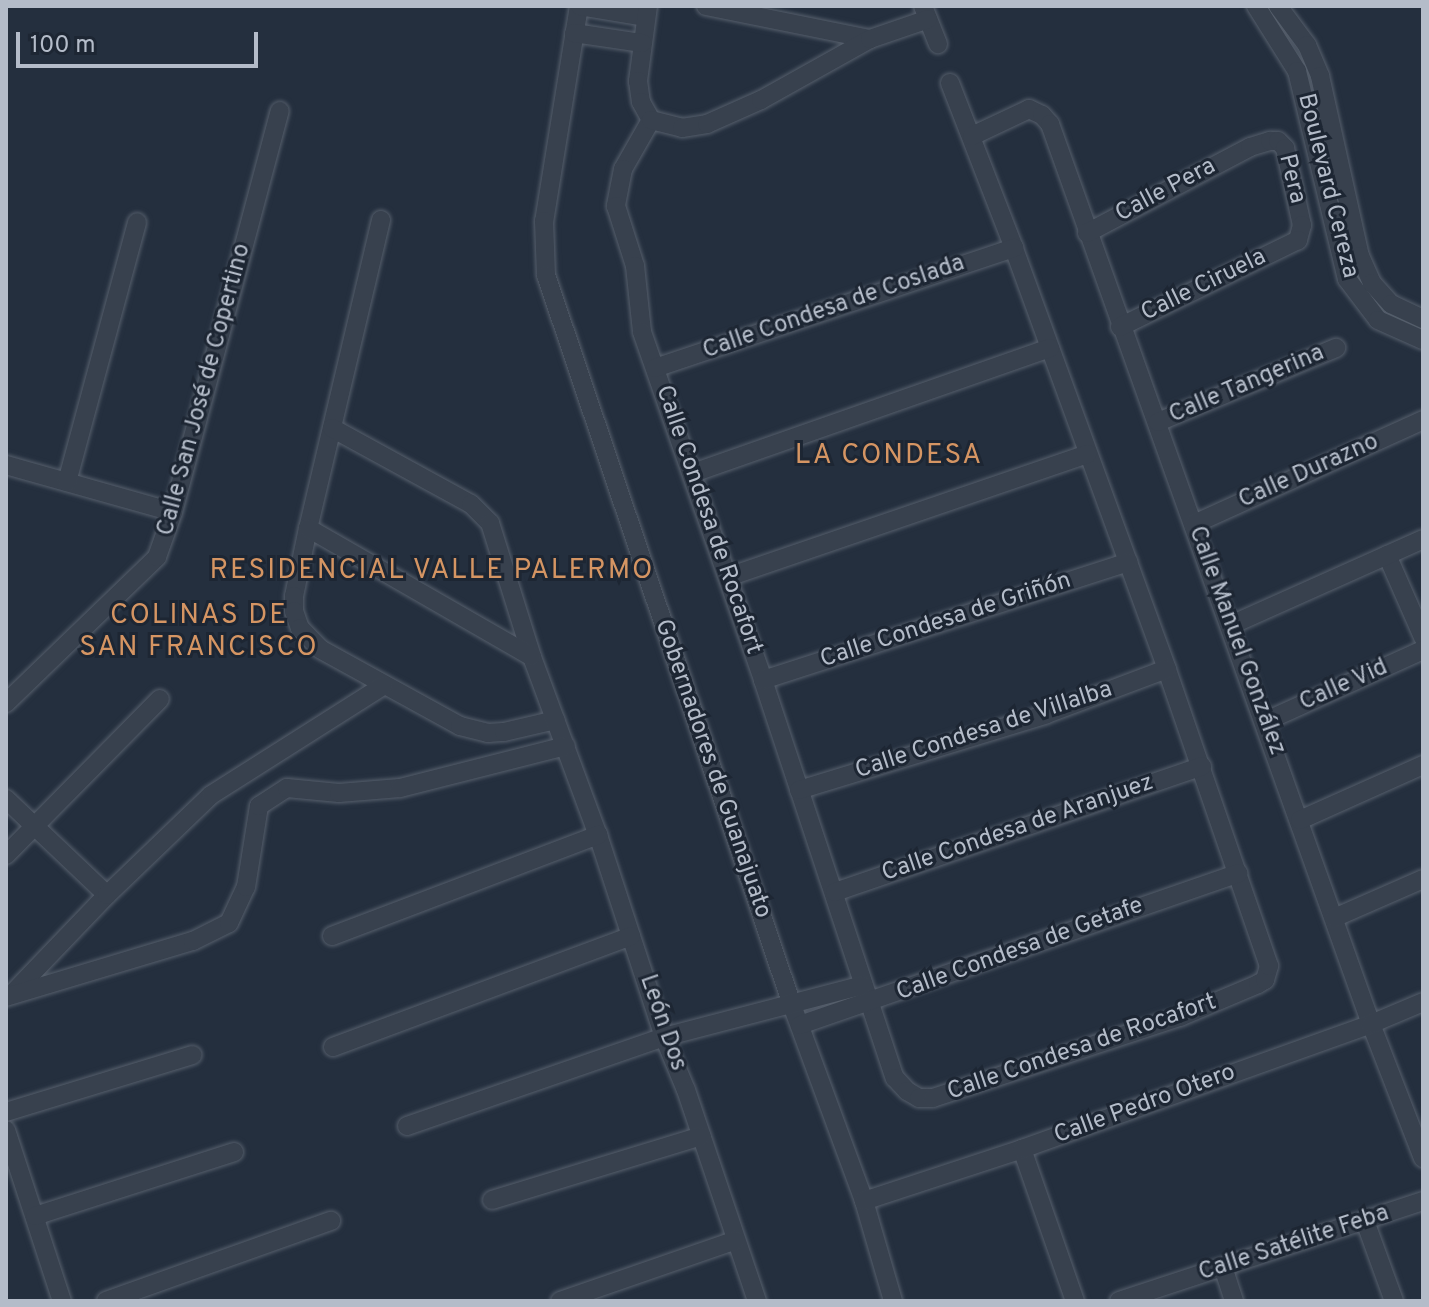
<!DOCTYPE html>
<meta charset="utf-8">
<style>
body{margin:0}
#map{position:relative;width:1429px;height:1307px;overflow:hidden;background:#242f3e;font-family:Overpass,sans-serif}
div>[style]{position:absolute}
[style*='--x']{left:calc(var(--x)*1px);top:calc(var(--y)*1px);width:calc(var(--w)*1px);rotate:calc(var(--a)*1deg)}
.roads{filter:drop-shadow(0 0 2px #565f6c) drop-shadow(0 0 2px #565f6c)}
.minor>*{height:18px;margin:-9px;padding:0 9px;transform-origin:9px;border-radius:9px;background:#38414e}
span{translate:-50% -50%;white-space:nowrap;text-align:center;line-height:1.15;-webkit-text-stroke:6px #1d2633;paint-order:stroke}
.street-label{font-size:24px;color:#b4bcc9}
.quarter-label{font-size:28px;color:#d59563;letter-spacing:2px}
.frame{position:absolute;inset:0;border:8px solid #b4bcc9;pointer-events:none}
.scale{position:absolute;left:16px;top:32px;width:242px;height:36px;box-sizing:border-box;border:4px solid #b4bcc9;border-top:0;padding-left:10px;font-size:24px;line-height:28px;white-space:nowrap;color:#b4bcc9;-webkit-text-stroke:6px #1d2633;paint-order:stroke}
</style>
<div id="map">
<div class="roads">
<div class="minor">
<div style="--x:579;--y:6;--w:218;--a:99.2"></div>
<div style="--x:544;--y:221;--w:54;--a:87.9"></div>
<div style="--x:546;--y:275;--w:770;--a:71.38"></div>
<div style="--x:792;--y:1005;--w:209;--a:69.8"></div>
<div style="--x:864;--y:1201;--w:104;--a:73.8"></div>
<div style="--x:580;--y:6;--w:67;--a:9.5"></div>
<div style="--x:648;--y:6;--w:76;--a:97.6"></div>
<div style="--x:638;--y:81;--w:21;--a:82"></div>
<div style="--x:641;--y:102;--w:21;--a:61"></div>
<div style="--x:651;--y:120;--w:56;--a:119.7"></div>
<div style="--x:623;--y:169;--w:38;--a:101"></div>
<div style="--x:616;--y:206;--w:63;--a:72.4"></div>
<div style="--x:635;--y:266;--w:66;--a:83.9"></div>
<div style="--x:642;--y:332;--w:368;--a:70.8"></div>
<div style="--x:763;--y:680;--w:419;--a:71.7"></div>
<div style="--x:895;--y:1078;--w:18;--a:47"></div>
<div style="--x:907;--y:1091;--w:14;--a:30"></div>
<div style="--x:919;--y:1098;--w:14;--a:0"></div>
<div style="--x:933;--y:1098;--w:260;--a:-18.2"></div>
<div style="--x:1180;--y:1017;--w:85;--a:-22.9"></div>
<div style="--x:1258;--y:984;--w:8;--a:-30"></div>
<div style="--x:1265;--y:980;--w:15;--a:-74"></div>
<div style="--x:1269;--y:966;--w:314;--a:-109"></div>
<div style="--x:1167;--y:669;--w:448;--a:-110"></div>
<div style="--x:1014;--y:248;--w:177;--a:-111.2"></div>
<div style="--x:706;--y:6;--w:167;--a:11.4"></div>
<div style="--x:923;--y:6;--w:41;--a:68.5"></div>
<div style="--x:1256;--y:6;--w:77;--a:57.8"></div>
<div style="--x:1297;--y:71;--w:214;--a:76.5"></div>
<div style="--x:1347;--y:279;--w:51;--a:52.9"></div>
<div style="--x:1378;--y:320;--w:49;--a:24"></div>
<div style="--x:1278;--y:6;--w:49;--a:53.4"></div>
<div style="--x:1307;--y:45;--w:34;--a:67"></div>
<div style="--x:1320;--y:76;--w:184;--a:77.5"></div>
<div style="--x:1360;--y:256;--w:30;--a:66"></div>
<div style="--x:1372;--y:283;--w:28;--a:48"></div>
<div style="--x:1391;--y:304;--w:35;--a:25"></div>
<div style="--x:574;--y:33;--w:69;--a:8.4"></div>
<div style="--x:651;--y:120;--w:32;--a:14"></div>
<div style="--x:682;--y:128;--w:25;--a:-9"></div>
<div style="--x:707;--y:124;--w:59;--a:-24"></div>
<div style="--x:761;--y:100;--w:125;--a:-29.2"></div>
<div style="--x:870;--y:39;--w:61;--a:-19"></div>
<div style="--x:972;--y:136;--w:63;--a:-25.3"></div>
<div style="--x:1029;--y:109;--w:14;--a:25"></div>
<div style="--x:1042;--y:115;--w:12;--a:48"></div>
<div style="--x:1050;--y:124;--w:956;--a:70.37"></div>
<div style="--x:1371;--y:1024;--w:144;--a:68.8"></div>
<div style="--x:381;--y:220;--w:317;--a:103.3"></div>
<div style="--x:308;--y:528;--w:69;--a:101.6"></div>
<div style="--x:294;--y:596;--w:15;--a:90"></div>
<div style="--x:294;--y:611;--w:18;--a:71"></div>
<div style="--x:300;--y:628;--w:29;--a:46"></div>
<div style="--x:320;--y:649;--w:160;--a:28.8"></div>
<div style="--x:460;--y:726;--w:29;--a:14"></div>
<div style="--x:488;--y:733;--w:16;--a:-4"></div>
<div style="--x:504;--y:732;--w:53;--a:-13"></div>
<div style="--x:1087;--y:233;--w:184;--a:-27.8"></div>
<div style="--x:1250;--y:147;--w:21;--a:-17"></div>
<div style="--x:1270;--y:141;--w:8;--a:0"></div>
<div style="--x:1278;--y:141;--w:10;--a:45"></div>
<div style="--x:1285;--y:148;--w:79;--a:77.6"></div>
<div style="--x:1302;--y:225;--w:16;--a:105"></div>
<div style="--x:1298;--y:240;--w:198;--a:154"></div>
<div style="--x:655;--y:368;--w:379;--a:-18.5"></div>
<div style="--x:1158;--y:422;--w:193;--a:-22.6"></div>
<div style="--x:332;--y:428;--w:158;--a:28.7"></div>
<div style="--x:471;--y:504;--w:27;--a:45"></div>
<div style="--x:490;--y:523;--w:140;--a:72.6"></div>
<div style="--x:532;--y:657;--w:190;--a:69.7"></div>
<div style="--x:598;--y:835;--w:213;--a:71.9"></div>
<div style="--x:664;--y:1037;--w:57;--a:67.5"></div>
<div style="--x:686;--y:1090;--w:223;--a:71.4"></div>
<div style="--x:6;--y:465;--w:173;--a:15.7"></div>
<div style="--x:693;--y:473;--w:378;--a:-19.3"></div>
<div style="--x:67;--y:482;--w:269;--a:-74.9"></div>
<div style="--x:1194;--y:524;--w:252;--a:-24.4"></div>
<div style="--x:308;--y:528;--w:258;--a:29.9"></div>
<div style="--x:1387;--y:555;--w:90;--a:66.3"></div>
<div style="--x:728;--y:577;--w:380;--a:-18.9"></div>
<div style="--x:1231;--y:625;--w:210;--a:-24.1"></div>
<div style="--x:763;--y:680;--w:384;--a:-17.9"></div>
<div style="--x:6;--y:703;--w:210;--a:-44"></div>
<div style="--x:157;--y:557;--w:48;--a:-70.4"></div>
<div style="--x:173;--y:512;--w:415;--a:-75.1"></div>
<div style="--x:1264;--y:722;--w:175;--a:-24.4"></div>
<div style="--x:799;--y:790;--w:259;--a:-17"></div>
<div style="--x:1047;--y:714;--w:128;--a:-20.6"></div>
<div style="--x:6;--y:799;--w:139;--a:43.5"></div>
<div style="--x:1300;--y:820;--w:135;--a:-24.1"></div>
<div style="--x:6;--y:855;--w:219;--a:-45.4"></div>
<div style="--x:835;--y:892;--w:388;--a:-18.9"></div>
<div style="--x:1334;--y:918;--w:97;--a:-23.7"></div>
<div style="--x:332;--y:936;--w:285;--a:-20.8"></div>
<div style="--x:13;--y:993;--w:136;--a:-46.2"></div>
<div style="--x:107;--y:895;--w:144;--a:-43.9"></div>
<div style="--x:211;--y:795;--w:205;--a:-32.4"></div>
<div style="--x:6;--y:997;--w:195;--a:-16.7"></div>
<div style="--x:193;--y:941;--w:40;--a:-26.6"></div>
<div style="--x:229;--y:923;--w:40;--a:-65"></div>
<div style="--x:246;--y:887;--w:82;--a:-80.9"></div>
<div style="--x:259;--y:806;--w:33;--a:-33"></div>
<div style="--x:287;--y:788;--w:52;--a:5.5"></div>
<div style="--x:339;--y:793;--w:61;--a:-4.7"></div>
<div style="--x:400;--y:788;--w:171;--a:-14.2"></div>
<div style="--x:800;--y:1025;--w:464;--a:-19.1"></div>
<div style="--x:333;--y:1047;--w:318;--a:-20.4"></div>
<div style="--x:6;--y:1112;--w:195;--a:-17"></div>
<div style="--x:407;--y:1126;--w:272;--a:-19.1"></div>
<div style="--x:664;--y:1037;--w:206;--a:-14.6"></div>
<div style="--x:6;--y:1130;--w:180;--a:71.9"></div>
<div style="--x:1022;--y:1149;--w:161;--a:70.8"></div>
<div style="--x:492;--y:1200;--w:219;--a:-17"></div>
<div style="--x:864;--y:1201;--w:166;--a:-18.2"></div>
<div style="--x:1022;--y:1149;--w:371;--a:-19.7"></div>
<div style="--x:1371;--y:1024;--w:56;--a:-22.9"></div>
<div style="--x:35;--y:1216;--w:209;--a:-17.8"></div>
<div style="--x:1365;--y:1221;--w:85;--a:70.1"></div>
<div style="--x:1223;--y:1267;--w:36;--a:72"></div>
<div style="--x:106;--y:1301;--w:239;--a:-19.6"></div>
<div style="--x:560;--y:1301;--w:186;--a:-19.1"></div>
<div style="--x:1119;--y:1301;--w:320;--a:-18.2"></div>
</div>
</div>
<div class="street-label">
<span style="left:1291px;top:179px;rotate:76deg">Pera</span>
<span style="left:1327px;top:186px;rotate:76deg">Boulevard Cereza</span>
<span style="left:1166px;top:191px;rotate:-28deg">Calle Pera</span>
<span style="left:1204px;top:286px;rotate:-26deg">Calle Ciruela</span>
<span style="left:834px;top:308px;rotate:-19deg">Calle Condesa de Coslada</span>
<span style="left:1247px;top:385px;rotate:-23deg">Calle Tangerina</span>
<span style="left:205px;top:390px;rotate:-75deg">Calle San José de Copertino</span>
<span style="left:1309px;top:472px;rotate:-24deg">Calle Durazno</span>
<span style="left:708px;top:520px;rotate:71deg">Calle Condesa de Rocafort</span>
<span style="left:946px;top:621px;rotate:-18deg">Calle Condesa de Griñón</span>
<span style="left:1236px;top:641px;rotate:70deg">Calle Manuel González</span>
<span style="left:1344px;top:686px;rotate:-24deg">Calle Vid</span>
<span style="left:984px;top:731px;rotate:-18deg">Calle Condesa de Villalba</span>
<span style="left:712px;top:769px;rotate:71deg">Gobernadores de Guanajuato</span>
<span style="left:1018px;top:829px;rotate:-19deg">Calle Condesa de Aranjuez</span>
<span style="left:1020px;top:950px;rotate:-20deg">Calle Condesa de Getafe</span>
<span style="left:662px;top:1023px;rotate:71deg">León Dos</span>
<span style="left:1082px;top:1048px;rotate:-19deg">Calle Condesa de Rocafort</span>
<span style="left:1145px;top:1105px;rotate:-20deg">Calle Pedro Otero</span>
<span style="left:1294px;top:1244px;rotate:-18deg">Calle Satélite Feba</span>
</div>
<div class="quarter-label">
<span style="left:889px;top:456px">LA CONDESA</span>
<span style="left:432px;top:571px">RESIDENCIAL VALLE PALERMO</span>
<span style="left:199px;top:632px">COLINAS DE<br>SAN FRANCISCO</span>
</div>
<div class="frame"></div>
<div class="scale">100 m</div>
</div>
